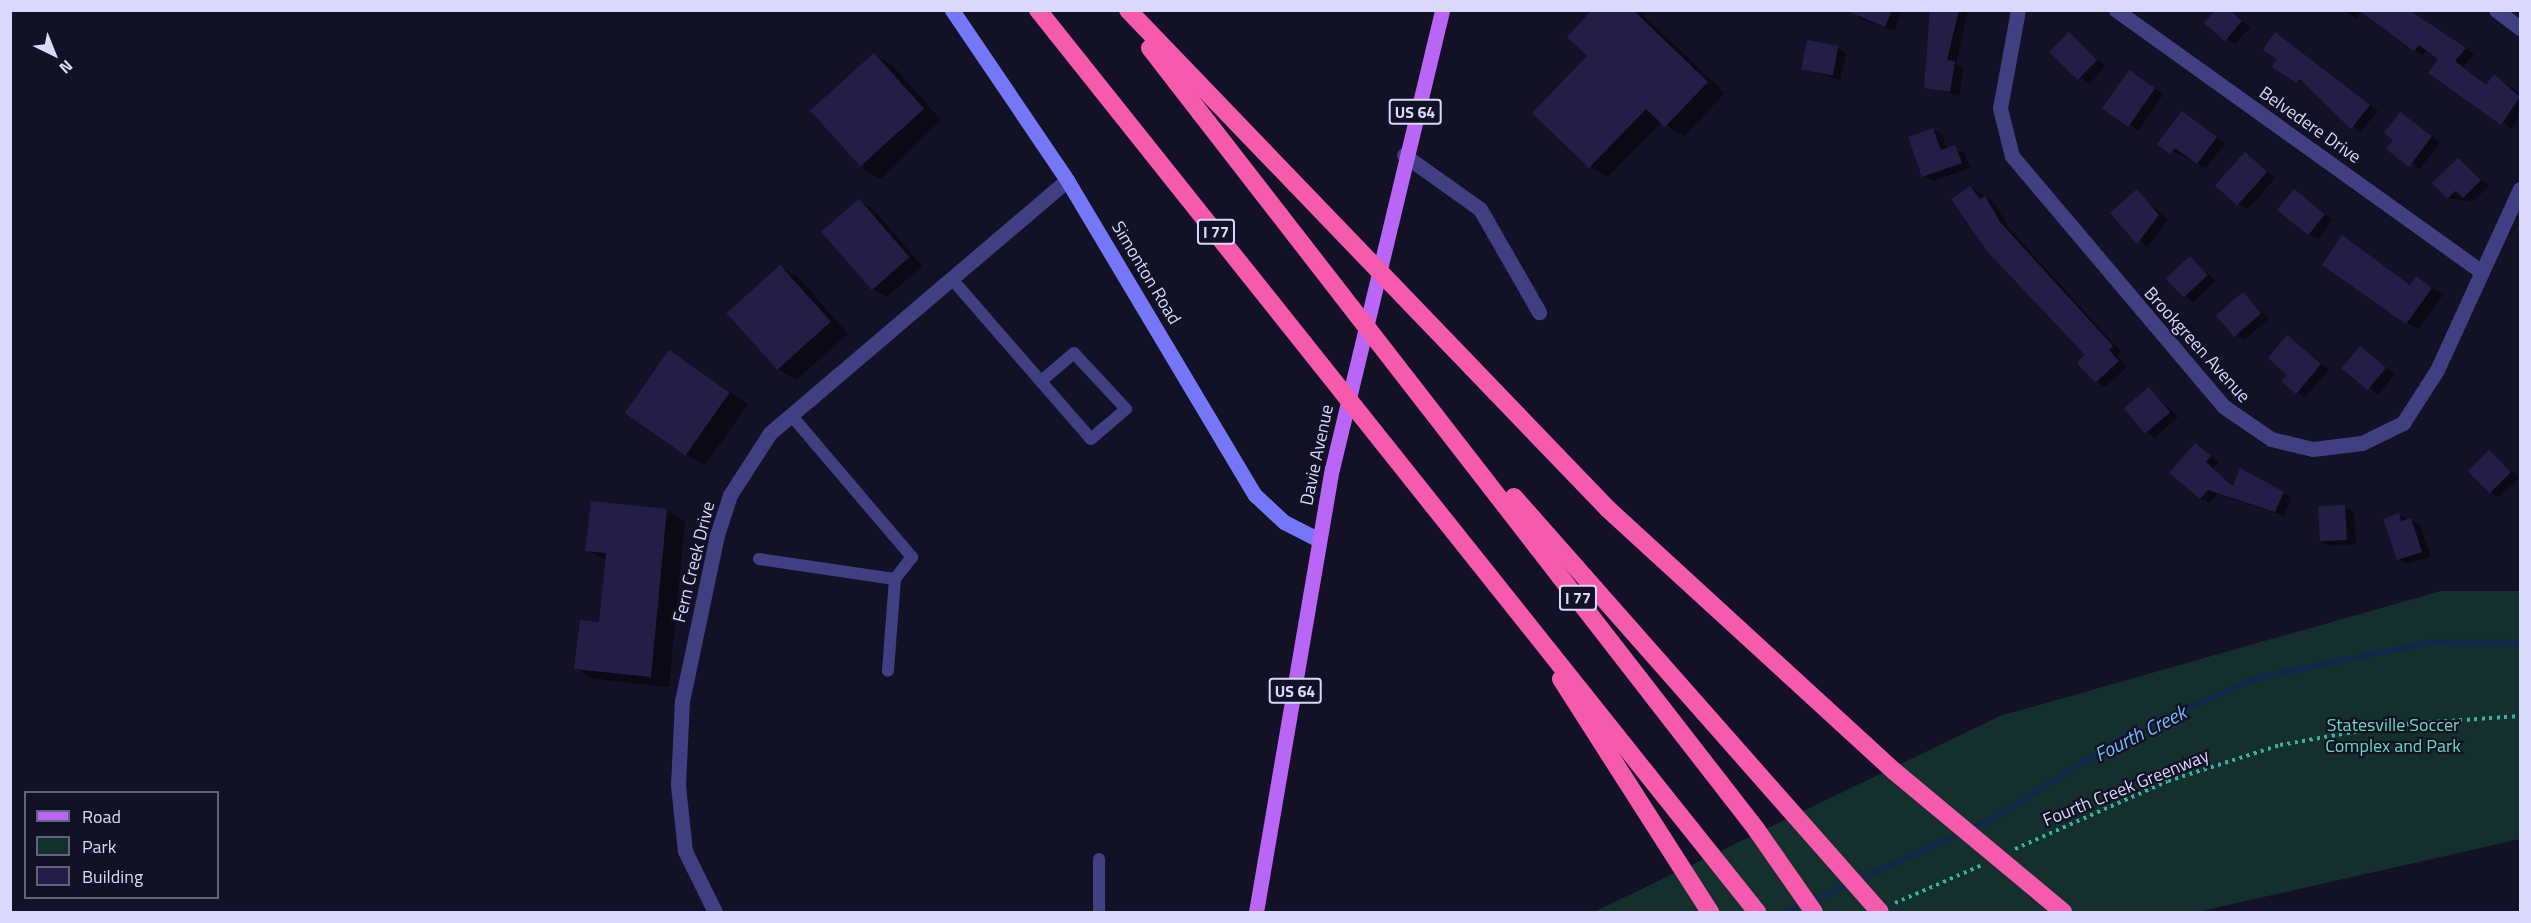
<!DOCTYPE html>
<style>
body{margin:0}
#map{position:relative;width:2531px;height:923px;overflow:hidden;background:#131126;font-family:"Titillium Web",sans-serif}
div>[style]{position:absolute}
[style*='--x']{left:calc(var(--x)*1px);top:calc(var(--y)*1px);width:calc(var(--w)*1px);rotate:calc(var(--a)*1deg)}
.green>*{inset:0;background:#14302d}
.shadow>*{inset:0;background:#0007;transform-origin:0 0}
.stream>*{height:6px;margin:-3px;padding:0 3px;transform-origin:3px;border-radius:3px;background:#112949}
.building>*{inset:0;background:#241e46;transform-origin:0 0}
.path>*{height:4px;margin-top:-2px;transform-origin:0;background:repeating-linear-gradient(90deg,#37b2a5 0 3px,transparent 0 7.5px)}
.lane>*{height:12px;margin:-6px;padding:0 6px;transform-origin:6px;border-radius:6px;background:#3f3f82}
.street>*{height:15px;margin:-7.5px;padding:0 7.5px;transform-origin:7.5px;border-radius:7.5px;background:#3f3f82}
.secondary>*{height:15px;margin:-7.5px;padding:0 7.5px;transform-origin:7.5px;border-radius:7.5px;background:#7477f7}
.primary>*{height:15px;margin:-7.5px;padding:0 7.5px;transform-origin:7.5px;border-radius:7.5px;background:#b965f6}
.highway>*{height:18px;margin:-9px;padding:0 9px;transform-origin:9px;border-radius:9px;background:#f65aac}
span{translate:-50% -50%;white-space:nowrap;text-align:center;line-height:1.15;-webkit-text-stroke:4.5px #131126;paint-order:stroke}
.shield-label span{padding:2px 4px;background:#131126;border:2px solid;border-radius:4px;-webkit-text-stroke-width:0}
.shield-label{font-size:16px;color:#dad8fd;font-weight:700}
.street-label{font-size:18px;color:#dad8fd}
.park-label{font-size:18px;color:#67dab8}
.water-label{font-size:20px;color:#6cbdf7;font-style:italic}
.frame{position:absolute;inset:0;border:12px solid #dad8fd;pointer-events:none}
.legend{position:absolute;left:24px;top:791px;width:195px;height:108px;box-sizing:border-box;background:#131126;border:2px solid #63617c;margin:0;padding:8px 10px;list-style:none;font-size:18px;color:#dad8fd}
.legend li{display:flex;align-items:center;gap:12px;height:30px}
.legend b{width:30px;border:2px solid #63617c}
.north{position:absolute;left:24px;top:24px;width:60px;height:60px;-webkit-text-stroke:4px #131126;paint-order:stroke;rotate:137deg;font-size:16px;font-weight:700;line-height:24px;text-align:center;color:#dad8fd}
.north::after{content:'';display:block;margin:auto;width:21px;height:27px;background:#dad8fd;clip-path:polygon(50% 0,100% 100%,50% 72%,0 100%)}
</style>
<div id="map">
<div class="green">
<div style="clip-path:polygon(2441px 591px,2520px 591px,2520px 839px,2197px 912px,1594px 912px,2000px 716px)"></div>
</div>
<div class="shadow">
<div style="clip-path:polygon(1594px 10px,1638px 10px,1725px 93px,1684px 136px,1661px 122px,1608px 177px,1590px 166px)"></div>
<div style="clip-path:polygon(1853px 10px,1902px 10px,1895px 31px,1861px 19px)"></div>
<div style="clip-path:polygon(1932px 10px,1968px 10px,1956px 64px,1963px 68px,1959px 96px,1926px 87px)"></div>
<div style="clip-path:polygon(2217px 10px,2231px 10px,2250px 27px,2235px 44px,2226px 39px)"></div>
<div style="clip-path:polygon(2343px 10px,2362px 10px,2356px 18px)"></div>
<div style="clip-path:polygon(2408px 10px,2474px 54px,2463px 67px,2487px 86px,2494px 76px,2520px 93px,2520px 115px,2511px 129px,2440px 59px,2428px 49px,2423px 55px,2414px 49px)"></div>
<div style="clip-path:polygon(2069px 34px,2105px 66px,2090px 84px,2081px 78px)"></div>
<div style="clip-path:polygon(2276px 34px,2378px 111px,2360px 132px,2308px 85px,2274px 66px,2279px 59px)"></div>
<div style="clip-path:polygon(1837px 48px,1846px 53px,1840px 80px,1803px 68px)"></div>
<div style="clip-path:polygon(874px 55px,893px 66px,941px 120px,881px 179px,863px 169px)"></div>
<div style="left:2130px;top:72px;width:40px;height:44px;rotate:34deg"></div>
<div style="clip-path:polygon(2191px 118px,2225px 143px,2206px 168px,2160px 144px)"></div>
<div style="clip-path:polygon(2409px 119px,2440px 142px,2419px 170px,2395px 139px)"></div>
<div style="clip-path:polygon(1933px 129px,1942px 134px,1947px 149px,1964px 152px,1970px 168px,1933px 181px,1924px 176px)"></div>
<div style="clip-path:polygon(2246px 154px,2275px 178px,2248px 209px,2239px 204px)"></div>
<div style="clip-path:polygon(2458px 159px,2489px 186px,2472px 202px,2448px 198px)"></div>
<div style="clip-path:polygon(1970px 187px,1994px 202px,2009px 228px,2121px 352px,2117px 355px,2127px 367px,2105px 387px,2096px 382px,2087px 356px)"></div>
<div style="clip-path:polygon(2137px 191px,2168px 220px,2147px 248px,2112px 213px)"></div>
<div style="clip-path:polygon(2295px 191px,2333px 220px,2318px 239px,2309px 234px)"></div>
<div style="clip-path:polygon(859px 201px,873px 209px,922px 266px,887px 297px,873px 289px)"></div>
<div style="clip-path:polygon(2343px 237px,2411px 285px,2428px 285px,2443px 295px,2418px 329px,2407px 323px)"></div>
<div style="clip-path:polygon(2190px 258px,2216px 281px,2193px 302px,2185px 296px)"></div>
<div style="clip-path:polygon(780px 267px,799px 278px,848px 334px,796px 380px,778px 369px)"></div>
<div style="clip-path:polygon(2243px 294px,2269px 319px,2244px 340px,2235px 335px)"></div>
<div style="clip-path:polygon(2288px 337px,2329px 370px,2305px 397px,2296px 392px,2289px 374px)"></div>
<div style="left:2360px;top:348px;width:43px;height:26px;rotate:37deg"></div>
<div style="clip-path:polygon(670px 352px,748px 404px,705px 465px,687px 455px)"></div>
<div style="clip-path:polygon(2149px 389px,2178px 417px,2155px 437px,2146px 432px)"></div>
<div style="clip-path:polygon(2196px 445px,2219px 462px,2213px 468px,2235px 486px,2241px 470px,2292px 498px,2284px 516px,2218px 494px,2209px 503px,2200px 498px)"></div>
<div style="clip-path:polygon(2489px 452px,2519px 478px,2499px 497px,2490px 492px)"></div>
<div style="clip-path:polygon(592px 502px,667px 511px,685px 521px,669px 687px,594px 679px,576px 668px,600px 623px,605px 560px,587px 550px)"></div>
<div style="clip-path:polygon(2345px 507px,2354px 512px,2356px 544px,2330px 546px,2321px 541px)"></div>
<div style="clip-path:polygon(2399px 515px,2420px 525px,2431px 557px,2407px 564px,2398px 559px)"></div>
</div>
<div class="stream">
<div style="--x:1787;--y:912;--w:227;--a:-24.4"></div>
<div style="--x:1994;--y:818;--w:160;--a:-32"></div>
<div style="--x:2130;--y:733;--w:139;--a:-23.3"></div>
<div style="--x:2258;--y:678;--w:178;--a:-11.7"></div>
<div style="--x:2432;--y:642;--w:88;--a:0.7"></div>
</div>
<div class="building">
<div style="clip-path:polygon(1592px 10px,1633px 10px,1708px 82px,1665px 127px,1646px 109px,1589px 168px,1532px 113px,1587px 56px,1567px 37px)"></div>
<div style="clip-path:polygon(1845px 10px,1892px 10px,1885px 27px)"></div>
<div style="clip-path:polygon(1930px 10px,1959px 10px,1947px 60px,1955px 61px,1950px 92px,1924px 88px)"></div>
<div style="clip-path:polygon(2215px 10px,2230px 10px,2242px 21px,2225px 41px,2204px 23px)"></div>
<div style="clip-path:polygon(2359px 10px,2409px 10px,2466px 48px,2455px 61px,2486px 85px,2494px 74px,2520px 97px,2501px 125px,2428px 73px,2438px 59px,2419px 45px,2414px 51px)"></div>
<div style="left:2069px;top:32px;width:40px;height:28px;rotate:45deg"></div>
<div style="clip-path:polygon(2275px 32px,2370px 105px,2351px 129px,2300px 79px,2296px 83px,2272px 67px,2277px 59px,2263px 50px)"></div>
<div style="left:1807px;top:40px;width:32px;height:30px;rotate:11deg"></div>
<div style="left:874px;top:53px;width:75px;height:86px;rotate:48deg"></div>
<div style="left:2129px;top:70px;width:32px;height:47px;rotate:35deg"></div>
<div style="clip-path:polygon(2182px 111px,2217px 137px,2197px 164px,2175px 148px,2170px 154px,2157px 144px)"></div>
<div style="clip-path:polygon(2400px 112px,2432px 136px,2409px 167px,2386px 149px,2393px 140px,2384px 133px)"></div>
<div style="clip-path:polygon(1933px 128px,1941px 150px,1955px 145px,1962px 163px,1922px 177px,1908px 137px)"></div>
<div style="left:2245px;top:152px;width:30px;height:45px;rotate:42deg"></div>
<div style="clip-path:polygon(2458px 158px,2481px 180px,2463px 198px,2455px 191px,2447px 199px,2432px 183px)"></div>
<div style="clip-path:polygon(1970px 186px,1980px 199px,1985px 196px,2000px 222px,2113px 346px,2109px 350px,2119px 361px,2095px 383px,2077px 363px,2085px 355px,1987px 251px,1951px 199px)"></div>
<div style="clip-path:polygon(2137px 189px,2159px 215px,2137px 244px,2110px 213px)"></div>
<div style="left:2294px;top:189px;width:40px;height:27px;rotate:39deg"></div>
<div style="left:859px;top:199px;width:77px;height:50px;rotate:49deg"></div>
<div style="clip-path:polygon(2342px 235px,2410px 285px,2416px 276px,2432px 288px,2406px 324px,2322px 265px)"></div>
<div style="left:2190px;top:256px;width:26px;height:33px;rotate:47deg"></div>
<div style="left:780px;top:265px;width:76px;height:72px;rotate:48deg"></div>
<div style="left:2243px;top:292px;width:28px;height:36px;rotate:49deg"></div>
<div style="clip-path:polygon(2287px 335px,2321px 364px,2296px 394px,2281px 381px,2287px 375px,2268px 358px)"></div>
<div style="left:2360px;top:346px;width:34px;height:29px;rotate:40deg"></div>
<div style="left:669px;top:350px;width:74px;height:77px;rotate:35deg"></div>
<div style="left:2149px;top:387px;width:33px;height:33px;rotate:50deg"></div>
<div style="clip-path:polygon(2195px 443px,2211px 456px,2206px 462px,2233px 486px,2240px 468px,2284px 492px,2275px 512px,2208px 490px,2200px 499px,2169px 473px)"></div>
<div style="left:2489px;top:450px;width:31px;height:30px;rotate:45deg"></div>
<div style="clip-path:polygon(591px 501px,667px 509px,651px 677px,574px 669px,580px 620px,599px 622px,606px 553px,585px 551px)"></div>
<div style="left:2345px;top:505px;width:35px;height:27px;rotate:87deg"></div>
<div style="clip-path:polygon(2399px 513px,2401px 521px,2411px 518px,2422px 552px,2397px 560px,2383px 519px)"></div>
</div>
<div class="path">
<div style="--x:2015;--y:849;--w:167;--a:-24"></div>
<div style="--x:2168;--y:781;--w:118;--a:-17.8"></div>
<div style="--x:2280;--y:745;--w:114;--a:-10.1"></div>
<div style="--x:2392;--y:725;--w:128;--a:-4"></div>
<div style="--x:1895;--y:903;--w:95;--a:-23.6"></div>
</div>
<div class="lane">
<div style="--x:951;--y:278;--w:213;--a:49"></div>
<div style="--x:1091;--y:439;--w:46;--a:-40.6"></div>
<div style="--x:1126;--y:409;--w:76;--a:-132.9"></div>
<div style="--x:1074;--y:353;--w:43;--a:139.7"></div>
<div style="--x:791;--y:415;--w:187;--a:49.6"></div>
<div style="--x:912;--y:557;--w:28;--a:128"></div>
<div style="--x:895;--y:579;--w:92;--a:94.4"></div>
<div style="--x:759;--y:559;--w:137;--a:8.4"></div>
<div style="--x:1099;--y:912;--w:53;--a:-90"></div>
</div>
<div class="street">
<div style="--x:2018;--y:10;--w:100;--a:100.4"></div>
<div style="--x:2000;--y:108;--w:49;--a:76"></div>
<div style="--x:2012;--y:156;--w:327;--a:49.8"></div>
<div style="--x:2223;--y:406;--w:58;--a:34.5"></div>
<div style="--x:2271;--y:439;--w:43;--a:13.4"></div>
<div style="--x:2313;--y:449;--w:49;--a:-7"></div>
<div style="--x:2362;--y:443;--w:46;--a:-26"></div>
<div style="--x:2403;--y:423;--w:63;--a:-57.3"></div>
<div style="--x:2437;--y:370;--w:199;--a:-65.4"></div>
<div style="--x:2116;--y:10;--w:449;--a:35.6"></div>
<div style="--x:2496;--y:10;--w:30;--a:37"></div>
<div style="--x:1404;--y:155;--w:93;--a:35.4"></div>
<div style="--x:1480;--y:209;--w:119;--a:60.2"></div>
<div style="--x:715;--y:912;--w:68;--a:-116.2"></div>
<div style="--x:685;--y:851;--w:66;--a:-96.1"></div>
<div style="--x:678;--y:785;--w:84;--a:-87.3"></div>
<div style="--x:682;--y:701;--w:170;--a:-78.1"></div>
<div style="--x:717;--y:535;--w:42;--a:-72"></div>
<div style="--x:730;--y:495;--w:74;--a:-57.2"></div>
<div style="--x:770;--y:433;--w:390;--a:-40.4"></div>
</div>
<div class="secondary">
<div style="--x:952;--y:10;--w:205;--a:55.9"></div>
<div style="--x:1067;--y:180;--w:367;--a:59.2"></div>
<div style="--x:1255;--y:495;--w:40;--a:43"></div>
<div style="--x:1284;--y:522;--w:39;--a:27"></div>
</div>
<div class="primary">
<div style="--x:1256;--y:912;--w:449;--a:-80.3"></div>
<div style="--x:1332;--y:469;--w:472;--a:-76.5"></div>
</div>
<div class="highway">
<div style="--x:1038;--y:10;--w:1154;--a:51.44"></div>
<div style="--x:1128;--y:10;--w:692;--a:46.11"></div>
<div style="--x:1608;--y:509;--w:388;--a:42.5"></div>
<div style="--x:1894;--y:771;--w:220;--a:39.8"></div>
<div style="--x:1150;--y:48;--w:989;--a:52.19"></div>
<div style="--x:1756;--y:829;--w:101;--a:55.1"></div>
<div style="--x:1514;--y:497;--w:553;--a:48.59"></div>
<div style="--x:1561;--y:679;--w:277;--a:57.4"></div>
</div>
<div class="shield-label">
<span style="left:1415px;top:112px">US 64</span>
<span style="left:1216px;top:232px">I 77</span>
<span style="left:1578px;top:598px">I 77</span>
<span style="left:1295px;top:691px">US 64</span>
</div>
<div class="street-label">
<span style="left:2310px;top:125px;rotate:35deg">Belvedere Drive</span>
<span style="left:1146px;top:273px;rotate:59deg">Simonton Road</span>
<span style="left:2197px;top:345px;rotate:48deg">Brookgreen Avenue</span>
<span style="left:1317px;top:455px;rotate:-78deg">Davie Avenue</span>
<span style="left:694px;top:562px;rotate:-76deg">Fern Creek Drive</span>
<span style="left:2126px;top:788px;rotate:-22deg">Fourth Creek Greenway</span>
</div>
<div class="park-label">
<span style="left:2393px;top:736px">Statesville Soccer<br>Complex and Park</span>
</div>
<div class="water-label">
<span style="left:2140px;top:733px;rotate:-27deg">Fourth Creek</span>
</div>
<div class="frame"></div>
<ul class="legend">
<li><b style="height:8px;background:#b965f6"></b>Road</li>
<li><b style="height:16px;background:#14302d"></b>Park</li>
<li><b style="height:16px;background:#241e46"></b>Building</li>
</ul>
<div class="north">N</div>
</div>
